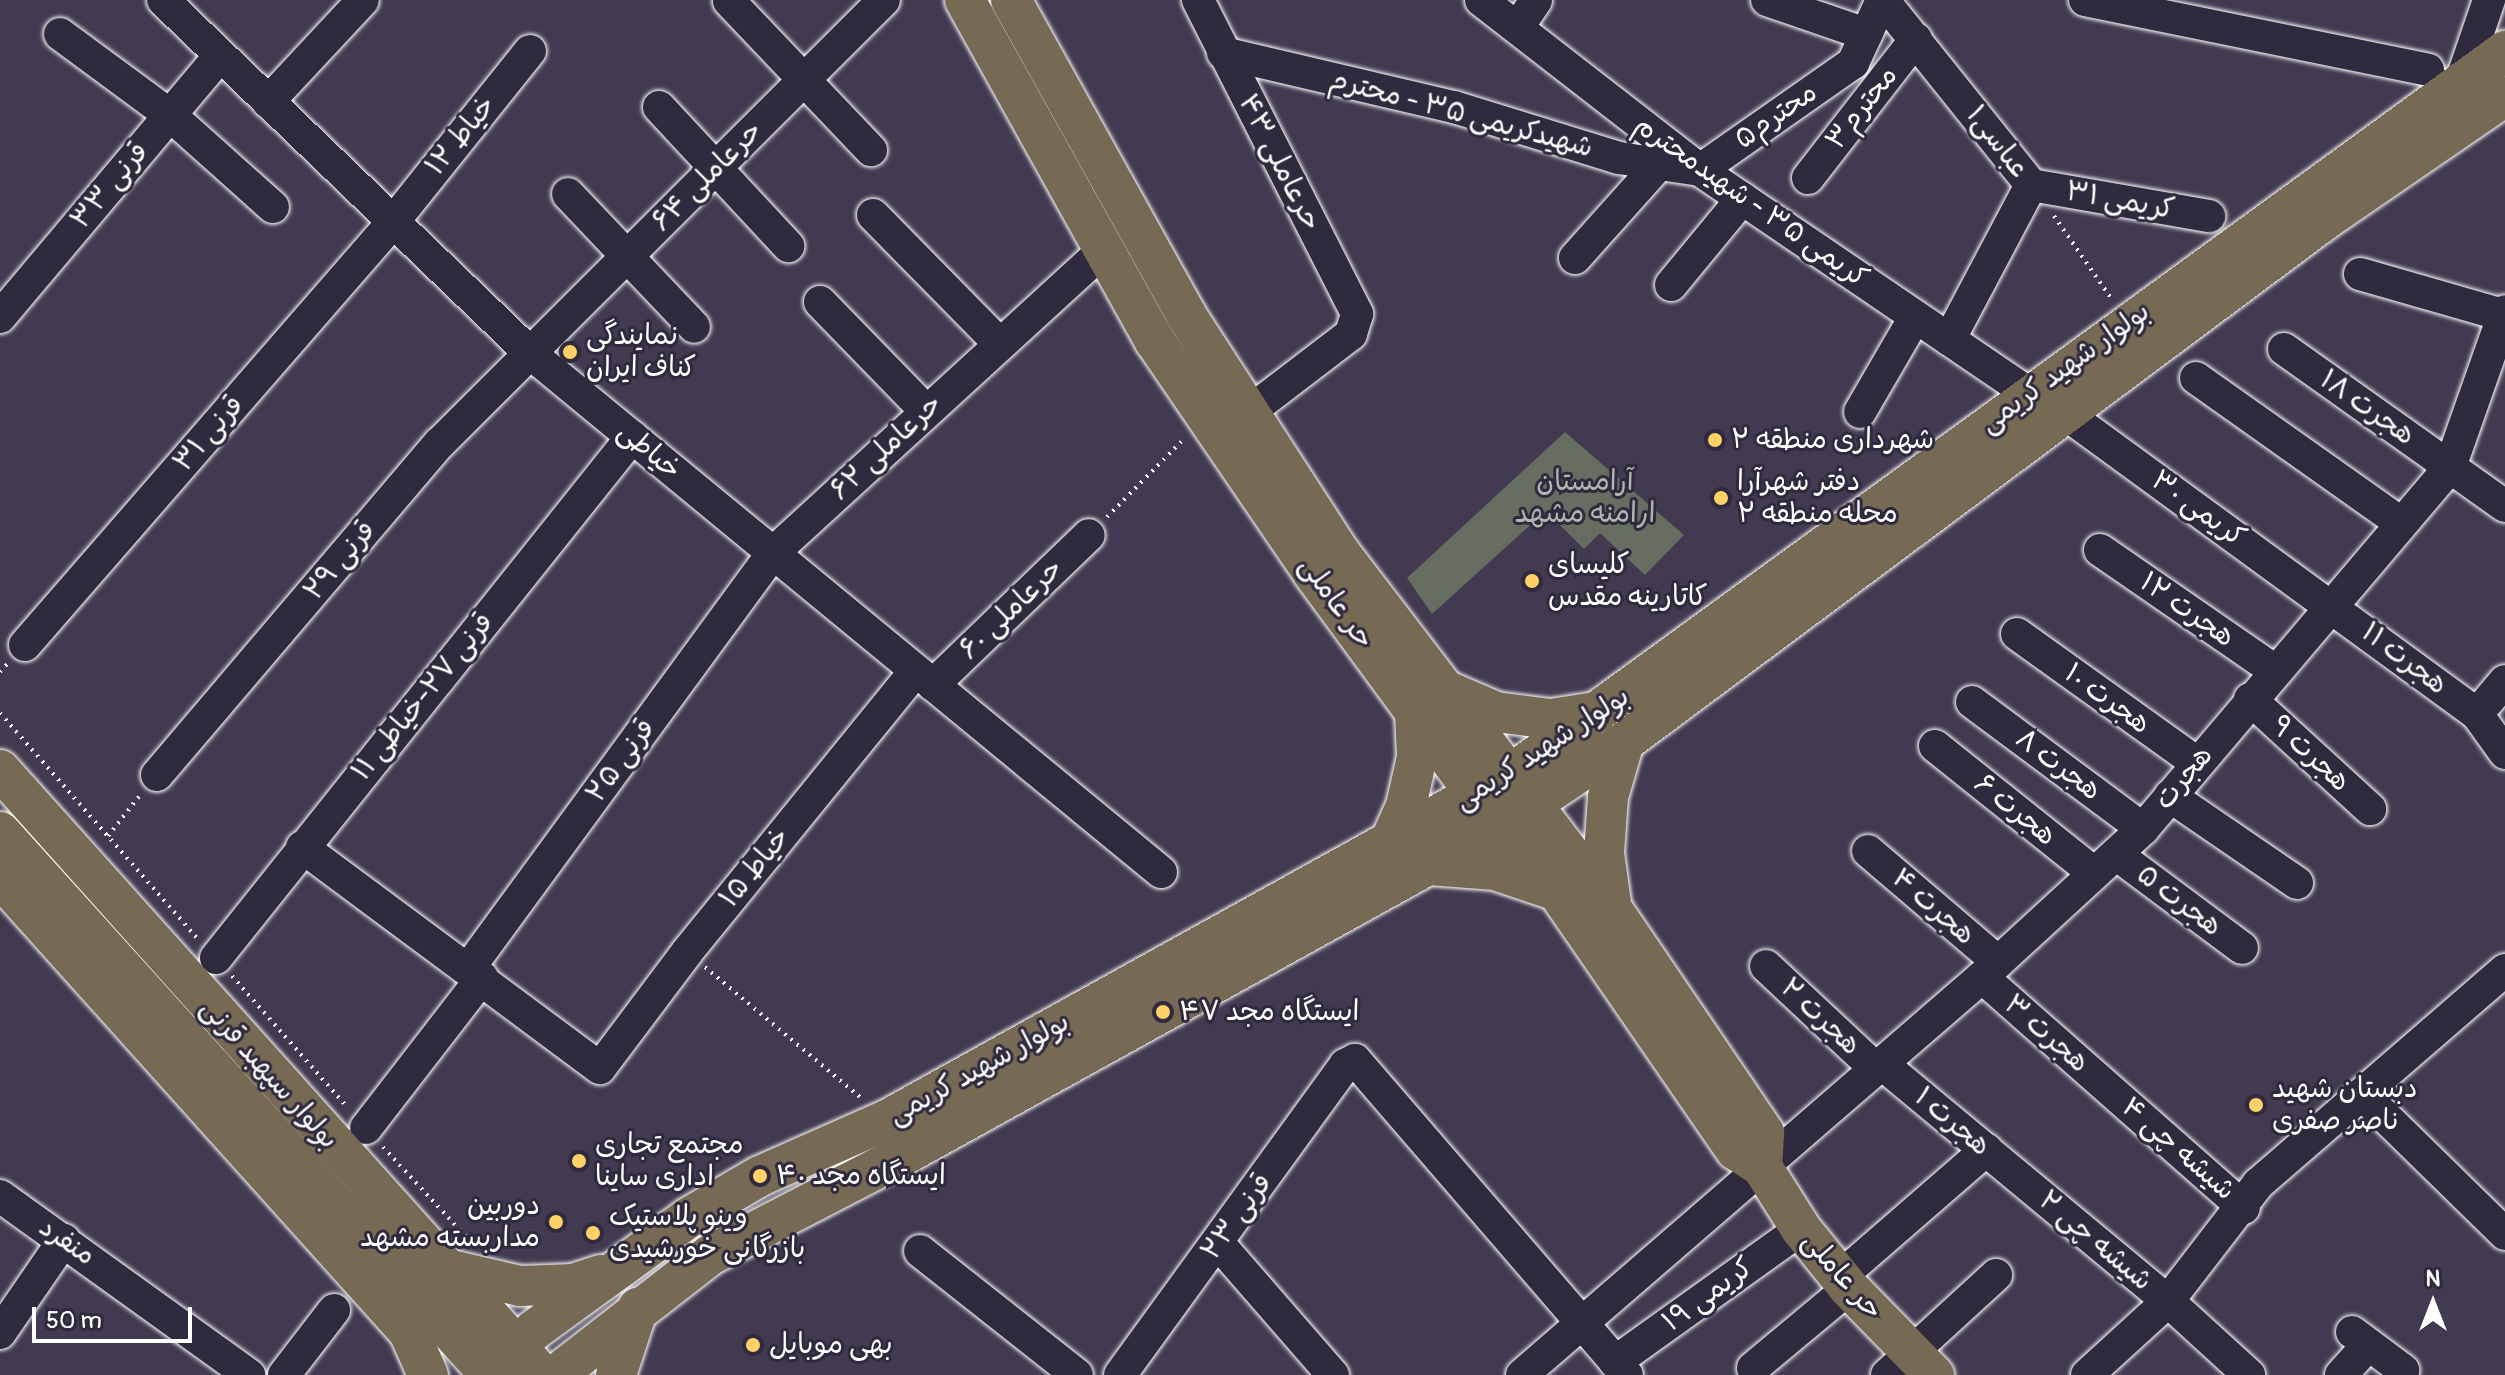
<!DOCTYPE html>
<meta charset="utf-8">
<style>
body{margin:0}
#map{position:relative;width:2505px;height:1375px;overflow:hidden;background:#413a50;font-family:Pangolin,"Playpen Sans Arabic",sans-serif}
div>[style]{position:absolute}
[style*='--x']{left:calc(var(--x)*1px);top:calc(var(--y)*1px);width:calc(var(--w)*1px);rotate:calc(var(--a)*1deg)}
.green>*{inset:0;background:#656e61}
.path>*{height:4px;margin-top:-2px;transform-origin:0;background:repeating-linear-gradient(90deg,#fff 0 2px,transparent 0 8px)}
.roads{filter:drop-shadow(0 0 2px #fff) drop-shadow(0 0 2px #fff)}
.minor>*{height:32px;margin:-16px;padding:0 16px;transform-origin:16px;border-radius:16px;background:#2f2a3d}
.major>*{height:40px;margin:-20px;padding:0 20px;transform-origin:20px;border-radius:20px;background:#776a54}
.dots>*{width:22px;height:22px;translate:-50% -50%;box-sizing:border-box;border:4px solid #2f2a3d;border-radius:50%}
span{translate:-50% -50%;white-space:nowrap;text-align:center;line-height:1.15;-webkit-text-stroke:6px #2f2a3d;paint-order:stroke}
.street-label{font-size:28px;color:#fff}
.poi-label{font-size:28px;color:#fff}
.left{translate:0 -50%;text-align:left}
.right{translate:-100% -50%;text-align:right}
.park-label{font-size:28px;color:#b2b6b0}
.north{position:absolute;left:2393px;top:1263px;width:80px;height:80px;-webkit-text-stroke:6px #2f2a3d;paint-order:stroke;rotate:0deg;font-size:22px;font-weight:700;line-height:32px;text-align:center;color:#fff}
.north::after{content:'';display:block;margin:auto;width:28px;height:36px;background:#fff;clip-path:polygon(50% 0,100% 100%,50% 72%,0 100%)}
.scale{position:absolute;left:32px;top:1307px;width:160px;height:36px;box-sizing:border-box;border:4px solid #fff;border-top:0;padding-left:10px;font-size:24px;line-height:28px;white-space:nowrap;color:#fff;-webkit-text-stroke:6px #2f2a3d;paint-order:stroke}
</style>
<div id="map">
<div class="green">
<div style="clip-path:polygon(1565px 432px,1684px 535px,1645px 575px,1600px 533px,1584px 549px,1546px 511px,1432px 614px,1407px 578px)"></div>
</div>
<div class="path">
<div style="--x:2054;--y:216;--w:103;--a:55.2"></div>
<div style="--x:1107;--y:517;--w:111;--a:-45.4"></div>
<div style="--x:0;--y:672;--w:13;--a:-48"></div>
<div style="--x:0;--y:713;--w:302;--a:48.8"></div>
<div style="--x:108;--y:836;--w:53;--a:-51.8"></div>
<div style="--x:705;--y:967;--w:204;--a:40"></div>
<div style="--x:232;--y:976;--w:176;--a:48.7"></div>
<div style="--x:383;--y:1147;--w:131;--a:47.2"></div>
</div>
<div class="roads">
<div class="minor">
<div style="--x:163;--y:0;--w:509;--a:43.89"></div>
<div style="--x:530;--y:353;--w:817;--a:39.44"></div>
<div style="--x:1198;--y:0;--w:352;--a:63.1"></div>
<div style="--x:1357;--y:314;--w:21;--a:107"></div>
<div style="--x:1351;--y:334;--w:128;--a:142.6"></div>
<div style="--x:1481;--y:0;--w:277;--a:37.8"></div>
<div style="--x:1700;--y:170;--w:398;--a:34.2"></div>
<div style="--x:1767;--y:0;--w:105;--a:19"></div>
<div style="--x:1883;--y:0;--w:237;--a:51.3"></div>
<div style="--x:2031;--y:185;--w:175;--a:117.9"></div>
<div style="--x:2085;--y:0;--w:350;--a:11.5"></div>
<div style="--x:729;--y:1;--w:206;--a:46.4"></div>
<div style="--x:1518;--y:27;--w:32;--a:-56"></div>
<div style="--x:60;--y:34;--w:137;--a:36.4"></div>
<div style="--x:170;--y:115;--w:138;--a:41.8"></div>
<div style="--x:1223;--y:53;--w:237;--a:13.2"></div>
<div style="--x:1454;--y:107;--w:173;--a:17.2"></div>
<div style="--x:1619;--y:158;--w:82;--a:8.4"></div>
<div style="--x:1700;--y:170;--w:187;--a:-35"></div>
<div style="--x:1853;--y:63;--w:69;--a:-65.3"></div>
<div style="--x:2461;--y:82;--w:87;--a:-71.1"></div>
<div style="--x:268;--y:102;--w:139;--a:-47"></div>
<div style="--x:659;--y:107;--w:190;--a:47.1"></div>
<div style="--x:1808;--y:178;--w:176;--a:-52.2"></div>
<div style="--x:2031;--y:185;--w:181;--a:9.9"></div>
<div style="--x:568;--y:194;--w:183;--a:46.5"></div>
<div style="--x:873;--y:215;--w:180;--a:45.5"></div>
<div style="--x:1575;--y:258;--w:126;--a:-48.2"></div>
<div style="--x:2360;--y:274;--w:149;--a:16"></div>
<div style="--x:1671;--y:285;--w:112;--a:-50.5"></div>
<div style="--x:820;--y:302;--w:152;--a:45.8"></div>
<div style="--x:0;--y:317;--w:341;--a:-49.9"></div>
<div style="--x:2284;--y:349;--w:271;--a:35.4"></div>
<div style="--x:2196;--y:378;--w:251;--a:35.3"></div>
<div style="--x:1860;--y:412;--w:110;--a:-59.9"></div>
<div style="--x:2066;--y:414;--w:509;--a:36.13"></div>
<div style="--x:2477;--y:714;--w:48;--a:54.3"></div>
<div style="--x:2100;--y:550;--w:211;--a:34.6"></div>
<div style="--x:2017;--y:634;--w:221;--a:35.6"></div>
<div style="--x:25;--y:645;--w:561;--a:-48.98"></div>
<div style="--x:393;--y:222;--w:219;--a:-51.3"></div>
<div style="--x:933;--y:685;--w:216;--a:-43.9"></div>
<div style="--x:2250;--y:699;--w:163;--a:42.5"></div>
<div style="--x:1972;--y:702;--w:213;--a:36.6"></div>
<div style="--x:2477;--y:714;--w:43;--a:-49.7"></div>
<div style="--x:1935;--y:746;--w:203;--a:38.6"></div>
<div style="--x:157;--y:775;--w:436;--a:-49.6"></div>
<div style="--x:440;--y:443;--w:627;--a:-44.94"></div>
<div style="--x:2170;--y:796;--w:154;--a:34.4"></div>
<div style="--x:302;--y:847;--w:371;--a:36.6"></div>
<div style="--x:600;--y:1068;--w:145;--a:-53.1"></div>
<div style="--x:687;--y:952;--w:362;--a:-50.9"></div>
<div style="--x:1868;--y:851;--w:171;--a:40.5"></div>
<div style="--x:2116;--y:854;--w:157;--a:36.7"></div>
<div style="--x:216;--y:958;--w:667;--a:-51.39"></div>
<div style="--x:1766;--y:966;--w:149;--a:43.1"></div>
<div style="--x:469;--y:968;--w:514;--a:-53.78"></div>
<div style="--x:773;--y:553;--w:449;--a:-42.5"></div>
<div style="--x:1982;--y:977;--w:349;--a:41.4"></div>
<div style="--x:1881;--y:1063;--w:373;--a:39.7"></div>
<div style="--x:2168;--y:1301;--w:110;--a:42.4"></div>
<div style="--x:2362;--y:1094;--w:200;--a:44.4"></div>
<div style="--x:366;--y:1128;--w:190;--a:-52.3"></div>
<div style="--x:0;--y:1196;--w:307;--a:35.7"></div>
<div style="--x:1219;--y:1244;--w:174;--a:49"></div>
<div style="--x:920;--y:1251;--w:200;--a:38.3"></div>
<div style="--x:1840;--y:1277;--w:194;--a:-41"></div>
<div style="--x:2352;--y:1332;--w:64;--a:36.7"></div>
<div style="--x:0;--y:1333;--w:113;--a:-55.5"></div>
<div style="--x:1615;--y:1362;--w:229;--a:-35.6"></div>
<div style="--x:1753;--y:1368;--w:125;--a:-39.8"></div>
<div style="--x:284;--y:1375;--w:82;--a:-52.4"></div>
<div style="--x:1120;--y:1375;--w:383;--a:-54"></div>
<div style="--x:1345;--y:1065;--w:11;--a:-27"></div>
<div style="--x:1355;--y:1060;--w:416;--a:49.2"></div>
<div style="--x:1522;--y:1375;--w:608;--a:-40.87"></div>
<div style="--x:1982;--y:977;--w:219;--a:-42.6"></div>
<div style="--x:2143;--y:829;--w:475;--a:-49.7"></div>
<div style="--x:2450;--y:467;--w:165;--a:-70.6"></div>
<div style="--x:1887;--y:1375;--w:148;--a:-42.5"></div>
<div style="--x:2087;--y:1375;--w:110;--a:-42.4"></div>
<div style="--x:2168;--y:1301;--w:148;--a:-52.4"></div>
<div style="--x:2258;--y:1184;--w:327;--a:-40.9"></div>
<div style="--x:2341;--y:1375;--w:40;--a:-48"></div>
</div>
<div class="major">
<div style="--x:965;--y:0;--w:390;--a:60.9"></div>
<div style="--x:1155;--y:341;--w:281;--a:55.7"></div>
<div style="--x:1313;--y:573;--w:275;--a:53.7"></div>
<div style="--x:1476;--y:795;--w:126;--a:49.8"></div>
<div style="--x:1557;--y:891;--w:315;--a:55.4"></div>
<div style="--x:1736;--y:1150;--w:31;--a:33"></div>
<div style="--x:1762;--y:1167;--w:73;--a:57.8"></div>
<div style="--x:1801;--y:1229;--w:76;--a:50.9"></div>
<div style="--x:1849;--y:1288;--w:122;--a:45.7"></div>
<div style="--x:1011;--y:0;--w:360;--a:60.9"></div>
<div style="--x:1186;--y:315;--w:283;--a:57.1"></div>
<div style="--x:1340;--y:553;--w:448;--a:52.6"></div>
<div style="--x:1612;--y:909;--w:271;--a:55.8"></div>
<div style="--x:1764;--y:1133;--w:34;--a:93"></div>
<div style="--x:1447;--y:691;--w:53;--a:23.2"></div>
<div style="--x:1496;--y:712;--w:55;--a:7.3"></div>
<div style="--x:1551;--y:719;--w:47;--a:-8.7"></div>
<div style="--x:0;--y:770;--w:800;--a:48.14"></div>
<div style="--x:0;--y:832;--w:731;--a:47.94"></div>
<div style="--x:1390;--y:842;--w:39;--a:-66"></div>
<div style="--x:1406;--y:806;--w:50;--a:-77.3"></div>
<div style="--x:1417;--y:757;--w:44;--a:-92.6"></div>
<div style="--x:1429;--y:865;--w:66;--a:4.3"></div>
<div style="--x:1495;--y:870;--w:65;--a:18.7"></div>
<div style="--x:0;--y:877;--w:612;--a:48.05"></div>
<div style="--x:409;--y:1332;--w:47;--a:66.2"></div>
<div style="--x:1611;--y:903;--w:50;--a:-98"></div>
<div style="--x:1604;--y:853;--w:56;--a:-85.9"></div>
<div style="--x:1608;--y:797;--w:57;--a:-73.8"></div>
<div style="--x:447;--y:1269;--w:75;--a:13.1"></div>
<div style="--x:520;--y:1286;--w:53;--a:-2.2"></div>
<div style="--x:573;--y:1284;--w:29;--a:-18"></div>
<div style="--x:488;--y:1375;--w:64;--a:-44.4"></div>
<div style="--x:534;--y:1330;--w:190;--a:-36"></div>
<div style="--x:688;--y:1218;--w:83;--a:-30.3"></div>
<div style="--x:760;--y:1176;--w:139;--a:-23.8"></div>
<div style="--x:887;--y:1120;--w:712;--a:-28.98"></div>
<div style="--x:1510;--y:775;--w:1231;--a:-36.04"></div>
<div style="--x:556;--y:1375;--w:195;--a:-37.9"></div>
<div style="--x:710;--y:1255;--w:224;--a:-27.4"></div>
<div style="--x:909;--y:1152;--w:678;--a:-28.95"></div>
<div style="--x:1502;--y:824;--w:147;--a:-33.9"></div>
<div style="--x:1624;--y:742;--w:875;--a:-36.69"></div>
<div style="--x:2326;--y:219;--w:217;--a:-34.5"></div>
<div style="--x:616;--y:1375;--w:71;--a:-71.8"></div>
</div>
</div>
<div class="dots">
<div style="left:570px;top:352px;background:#ffd166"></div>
<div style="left:1715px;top:440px;background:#ffd166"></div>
<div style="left:1721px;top:498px;background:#ffd166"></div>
<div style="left:1532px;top:581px;background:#ffd166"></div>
<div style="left:1163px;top:1012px;background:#ffd166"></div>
<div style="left:2256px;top:1105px;background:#ffd166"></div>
<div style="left:579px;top:1161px;background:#ffd166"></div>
<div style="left:760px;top:1176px;background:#ffd166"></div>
<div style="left:556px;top:1222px;background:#ffd166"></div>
<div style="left:593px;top:1233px;background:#ffd166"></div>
<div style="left:753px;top:1345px;background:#ffd166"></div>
</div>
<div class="street-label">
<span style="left:1862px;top:108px;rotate:-52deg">محترم۳</span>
<span style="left:1461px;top:114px;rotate:15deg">شهیدکریمی ۳۵ - محترم</span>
<span style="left:1776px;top:116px;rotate:-35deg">محترم۵</span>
<span style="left:461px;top:136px;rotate:-51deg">خیاط ۱۲</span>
<span style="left:1997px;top:142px;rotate:52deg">عباسی۱</span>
<span style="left:1279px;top:162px;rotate:63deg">حرعاملی ۴۳</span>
<span style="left:707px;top:177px;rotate:-45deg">حرعاملی ۶۴</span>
<span style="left:110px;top:186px;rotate:-50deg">قرنی ۳۳</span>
<span style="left:2120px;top:201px;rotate:10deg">کریمی ۳۱</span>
<span style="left:1751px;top:202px;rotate:35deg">کریمی ۳۵ - شهیدمحترم</span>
<span style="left:2065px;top:368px;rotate:-36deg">بولوار شهید کریمی</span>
<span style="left:2367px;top:408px;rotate:35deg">هجرت ۱۸</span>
<span style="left:209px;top:434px;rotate:-49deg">قرنی ۳۱</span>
<span style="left:886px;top:448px;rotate:-43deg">حرعاملی ۶۲</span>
<span style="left:649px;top:451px;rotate:40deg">خیاطی</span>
<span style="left:2198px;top:509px;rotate:36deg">کریمی ۳۰</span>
<span style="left:340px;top:561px;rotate:-50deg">قرنی ۲۹</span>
<span style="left:1336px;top:603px;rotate:54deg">حر عاملی</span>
<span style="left:1011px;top:610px;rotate:-44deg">حرعاملی ۶۰</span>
<span style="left:2187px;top:610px;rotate:35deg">هجرت ۱۲</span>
<span style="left:2404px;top:659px;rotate:37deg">هجرت ۱۱</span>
<span style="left:423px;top:697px;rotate:-51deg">قرنی ۲۷-خیاطی ۱۱</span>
<span style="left:2107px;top:699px;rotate:36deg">هجرت ۱۰</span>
<span style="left:1542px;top:749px;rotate:-33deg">بولوار شهید کریمی</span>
<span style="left:2310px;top:754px;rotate:43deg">هجرت ۹</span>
<span style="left:621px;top:761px;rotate:-54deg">قرنی ۲۵</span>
<span style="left:2058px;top:765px;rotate:37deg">هجرت ۸</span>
<span style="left:2184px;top:778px;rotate:-50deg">هجرت</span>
<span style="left:2015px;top:810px;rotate:39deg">هجرت ۶</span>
<span style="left:755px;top:868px;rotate:-51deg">خیاط ۱۵</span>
<span style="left:2179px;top:901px;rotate:37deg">هجرت ۵</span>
<span style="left:1933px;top:907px;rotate:41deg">هجرت ۴</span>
<span style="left:1820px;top:1017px;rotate:43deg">هجرت ۲</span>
<span style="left:2046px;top:1034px;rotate:41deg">هجرت ۳</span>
<span style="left:979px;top:1069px;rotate:-29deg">بولوار شهید کریمی</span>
<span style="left:269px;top:1074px;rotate:48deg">بولوار سپهبد قرنی</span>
<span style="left:1952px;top:1122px;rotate:40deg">هجرت ۱</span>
<span style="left:2178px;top:1149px;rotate:41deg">شیشه چی ۴</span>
<span style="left:1237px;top:1217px;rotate:-54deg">قرنی ۲۳</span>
<span style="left:2095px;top:1241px;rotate:40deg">شیشه چی ۲</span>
<span style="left:67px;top:1242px;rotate:35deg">منفرد</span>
<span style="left:1842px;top:1276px;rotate:49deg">حر عاملی</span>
<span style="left:1708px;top:1295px;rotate:-36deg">کریمی ۱۹</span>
</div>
<div class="poi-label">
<span class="left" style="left:586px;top:352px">نمایندگی<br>کناف ایران</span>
<span class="left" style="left:1731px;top:440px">شهرداری منطقه ۲</span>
<span class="left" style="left:1737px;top:498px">دفتر شهرآرا<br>محله منطقه ۲</span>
<span class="left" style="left:1548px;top:581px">کلیسای<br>کاتارینه مقدس</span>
<span class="left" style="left:1179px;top:1012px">ایستگاه مجد ۴۷</span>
<span class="left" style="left:2272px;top:1105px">دبستان شهید<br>ناصر صفری</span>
<span class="left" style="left:595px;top:1161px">مجتمع تجاری<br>اداری ساینا</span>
<span class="left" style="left:776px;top:1176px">ایستگاه مجد ۴۰</span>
<span class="right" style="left:540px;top:1222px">دوربین<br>مداربسته مشهد</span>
<span class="left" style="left:609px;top:1233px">وینو پلاستیک<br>بازرگانی خورشیدی</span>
<span class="left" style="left:769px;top:1345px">بهی موبایل</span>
</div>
<div class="park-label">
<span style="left:1585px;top:498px">آرامستان<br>ارامنه مشهد</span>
</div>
<div class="north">N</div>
<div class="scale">50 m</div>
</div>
